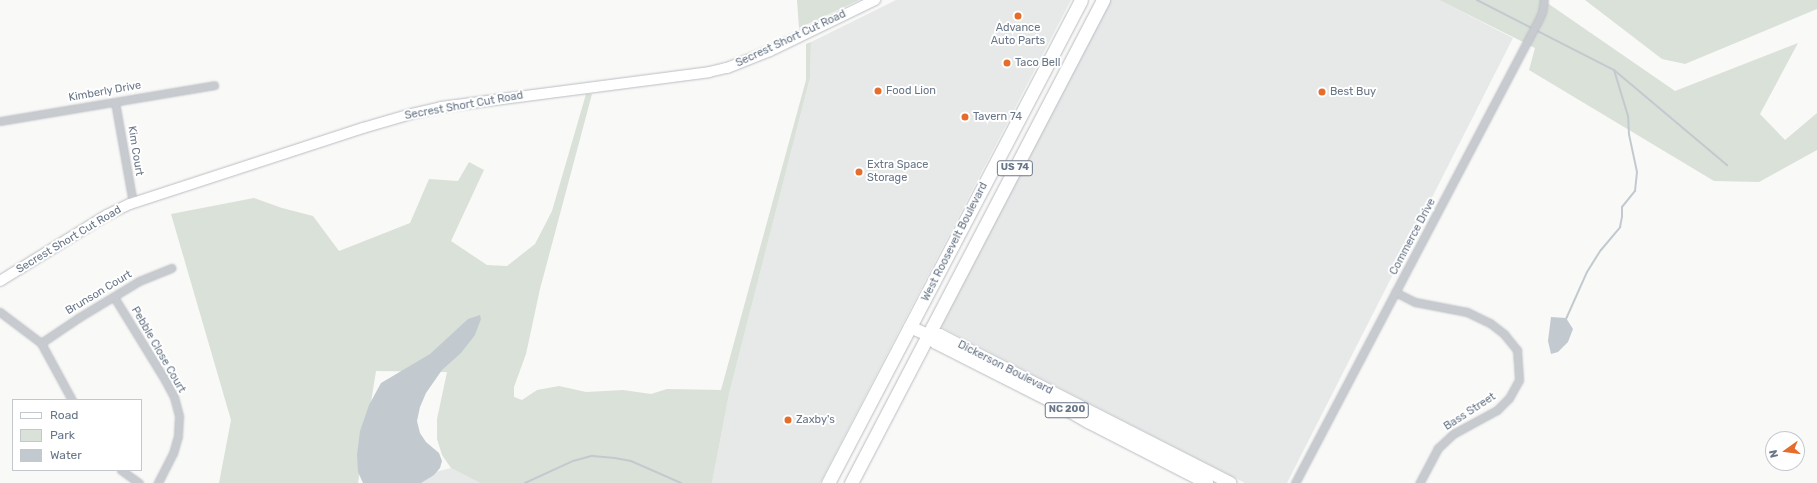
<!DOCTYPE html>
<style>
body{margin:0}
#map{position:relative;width:1817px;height:483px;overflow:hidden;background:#f9f9f7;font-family:Rubik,sans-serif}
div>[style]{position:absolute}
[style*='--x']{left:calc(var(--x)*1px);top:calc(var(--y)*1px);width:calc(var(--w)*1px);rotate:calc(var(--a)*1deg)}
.built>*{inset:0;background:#e7e8e8}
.green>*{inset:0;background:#dae1d8}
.water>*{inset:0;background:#c2cad0}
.stream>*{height:2px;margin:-1px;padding:0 1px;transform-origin:1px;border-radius:1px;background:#c2cad0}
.roads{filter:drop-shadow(0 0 1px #b9bdc3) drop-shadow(0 0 1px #b9bdc3)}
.street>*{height:7px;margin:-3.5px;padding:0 3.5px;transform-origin:3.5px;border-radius:3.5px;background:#c7cace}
.secondary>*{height:10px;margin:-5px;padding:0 5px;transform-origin:5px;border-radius:5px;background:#fff}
.primary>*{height:12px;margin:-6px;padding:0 6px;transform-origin:6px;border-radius:6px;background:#fff}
.highway>*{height:13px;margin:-6.5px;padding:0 6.5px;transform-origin:6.5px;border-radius:6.5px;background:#fff}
.dots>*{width:11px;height:11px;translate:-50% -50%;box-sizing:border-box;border:2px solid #fff;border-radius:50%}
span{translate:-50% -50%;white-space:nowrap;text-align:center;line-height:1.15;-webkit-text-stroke:4px #fff;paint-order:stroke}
.shield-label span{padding:1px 3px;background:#fff;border:1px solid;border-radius:3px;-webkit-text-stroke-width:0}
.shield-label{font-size:10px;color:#687688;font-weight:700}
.poi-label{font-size:11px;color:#687688}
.left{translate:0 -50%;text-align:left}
.street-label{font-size:11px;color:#687688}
.legend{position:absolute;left:12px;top:399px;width:130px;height:72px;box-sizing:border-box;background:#fff;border:1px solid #c3c8cf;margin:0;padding:5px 7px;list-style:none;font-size:12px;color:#687688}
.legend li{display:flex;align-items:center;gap:8px;height:20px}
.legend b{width:20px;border:1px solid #c3c8cf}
.north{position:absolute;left:1765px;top:431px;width:40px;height:40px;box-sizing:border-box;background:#fff;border:1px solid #c3c8cf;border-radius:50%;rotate:256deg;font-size:11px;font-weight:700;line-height:16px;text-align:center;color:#687688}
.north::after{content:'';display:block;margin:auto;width:14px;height:18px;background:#e56c2b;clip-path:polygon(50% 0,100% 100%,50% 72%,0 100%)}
</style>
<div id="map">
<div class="built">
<div style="clip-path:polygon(896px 0,1071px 0,820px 483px,712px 483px,729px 394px,810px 78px,811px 42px)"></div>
<div style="clip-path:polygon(1106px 0,1439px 0,1513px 38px,1287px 483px,1245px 483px,941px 327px)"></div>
<div style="clip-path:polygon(451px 468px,480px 483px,391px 483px)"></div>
</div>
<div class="green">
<div style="clip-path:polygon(797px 0,859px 0,799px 28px)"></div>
<div style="clip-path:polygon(1439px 0,1543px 0,1675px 91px,1798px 43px,1760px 114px,1785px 140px,1817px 113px,1817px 150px,1759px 182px,1714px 181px,1529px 70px,1535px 48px)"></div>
<div style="clip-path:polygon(1585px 0,1817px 0,1817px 9px,1685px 64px,1662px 59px)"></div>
<div style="clip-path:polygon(811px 42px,810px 78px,729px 394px,712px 483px,480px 483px,451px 468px,442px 455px,437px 439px,437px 419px,447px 372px,376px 371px,358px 483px,219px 483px,231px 420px,171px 214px,254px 198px,282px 208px,313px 216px,339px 251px,410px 223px,429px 179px,458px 181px,469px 162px,484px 170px,451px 241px,487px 265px,507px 266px,535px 244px,552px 211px,586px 94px,592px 94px,540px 289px,526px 354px,514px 387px,514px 397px,522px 400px,537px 390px,559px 386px,586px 392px,623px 390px,651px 394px,667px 389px,721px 390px,806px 80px,806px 44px)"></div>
</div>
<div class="water">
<div style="clip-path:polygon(480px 315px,481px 319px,475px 335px,461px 353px,442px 370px,426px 393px,420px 407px,417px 421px,420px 433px,426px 442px,439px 453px,442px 461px,440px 468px,434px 475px,421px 483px,363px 483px,358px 472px,357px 455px,360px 431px,369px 405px,381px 383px,430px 354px,468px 319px)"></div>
<div style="clip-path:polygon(1551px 317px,1566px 318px,1573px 329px,1568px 342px,1558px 352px,1551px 354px,1548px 341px)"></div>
</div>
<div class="stream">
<div style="--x:1477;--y:0;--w:154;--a:27.1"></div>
<div style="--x:1614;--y:70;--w:148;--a:40.1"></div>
<div style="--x:1566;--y:319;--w:51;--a:-65.9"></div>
<div style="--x:1587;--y:272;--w:26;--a:-58"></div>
<div style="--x:1601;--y:250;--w:30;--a:-50"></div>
<div style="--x:1620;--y:227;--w:10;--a:-79"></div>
<div style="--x:1622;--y:217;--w:10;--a:-90"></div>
<div style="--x:1622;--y:207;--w:21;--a:-51"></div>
<div style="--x:1635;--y:191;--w:19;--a:-84"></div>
<div style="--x:1637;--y:172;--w:39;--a:-102"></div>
<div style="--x:1629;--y:134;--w:18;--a:-93"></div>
<div style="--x:1628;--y:116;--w:48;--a:-106.9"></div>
<div style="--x:525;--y:483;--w:53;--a:-24.6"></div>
<div style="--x:573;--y:461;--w:20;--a:-15"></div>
<div style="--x:592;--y:456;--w:23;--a:5"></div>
<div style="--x:615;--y:458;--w:16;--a:11"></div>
<div style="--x:631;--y:461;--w:55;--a:23.7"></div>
</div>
<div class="roads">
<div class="street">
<div style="--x:115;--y:102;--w:103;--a:79.9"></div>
<div style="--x:0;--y:121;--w:217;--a:-9.5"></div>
<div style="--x:1395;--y:292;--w:22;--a:27"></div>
<div style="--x:1415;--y:302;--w:53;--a:10.9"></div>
<div style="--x:1467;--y:312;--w:25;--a:26"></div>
<div style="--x:1490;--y:323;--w:18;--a:38"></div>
<div style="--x:1504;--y:334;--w:21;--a:51"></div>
<div style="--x:1517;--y:350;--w:30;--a:86"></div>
<div style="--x:1519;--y:380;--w:21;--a:119"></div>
<div style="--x:1509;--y:398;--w:17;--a:135"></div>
<div style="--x:1497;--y:410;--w:50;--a:151.4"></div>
<div style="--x:1453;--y:434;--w:21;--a:137"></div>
<div style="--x:1438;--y:448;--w:40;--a:118"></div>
<div style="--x:114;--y:297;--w:97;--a:58.4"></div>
<div style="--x:165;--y:380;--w:19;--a:62"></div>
<div style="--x:174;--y:397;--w:20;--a:75"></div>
<div style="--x:179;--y:416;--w:20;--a:93"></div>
<div style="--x:178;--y:436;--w:18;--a:106"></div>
<div style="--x:173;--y:453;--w:34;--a:117"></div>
<div style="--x:0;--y:312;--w:51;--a:37.1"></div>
<div style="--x:41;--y:343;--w:65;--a:61.5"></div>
<div style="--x:41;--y:343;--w:45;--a:-34"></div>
<div style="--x:78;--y:318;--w:71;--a:-31.2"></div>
<div style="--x:139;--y:281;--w:35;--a:-22"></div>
<div style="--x:121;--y:470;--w:22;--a:36"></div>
<div style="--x:1295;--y:483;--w:522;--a:-62.26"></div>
<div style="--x:1538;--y:21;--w:10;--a:-66"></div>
<div style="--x:1542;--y:12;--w:12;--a:-81"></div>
</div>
<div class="secondary">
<div style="--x:0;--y:281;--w:126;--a:-31.7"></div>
<div style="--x:107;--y:215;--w:25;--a:-26"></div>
<div style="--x:130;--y:204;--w:245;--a:-18.1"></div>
<div style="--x:363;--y:128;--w:50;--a:-16.3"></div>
<div style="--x:411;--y:114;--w:31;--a:-13"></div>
<div style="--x:441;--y:107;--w:270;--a:-7.4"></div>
<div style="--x:709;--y:72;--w:18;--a:-13"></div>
<div style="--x:727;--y:68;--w:46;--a:-21.6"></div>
<div style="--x:770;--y:51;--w:117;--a:-25.9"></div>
</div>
<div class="primary">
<div style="--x:910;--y:327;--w:20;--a:24"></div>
<div style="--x:928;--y:335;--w:11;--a:45"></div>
<div style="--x:936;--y:343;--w:136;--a:26.8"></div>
<div style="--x:1057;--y:404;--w:36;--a:30"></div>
<div style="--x:1088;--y:422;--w:134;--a:27.1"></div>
<div style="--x:928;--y:335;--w:12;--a:0"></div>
<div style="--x:940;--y:335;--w:326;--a:27"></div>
</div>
<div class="highway">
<div style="--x:828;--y:483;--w:545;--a:-62.35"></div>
<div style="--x:851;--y:483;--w:545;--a:-62.45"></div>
</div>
</div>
<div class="dots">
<div style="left:1018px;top:16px;background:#e56c2b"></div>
<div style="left:1007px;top:63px;background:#e56c2b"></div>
<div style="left:878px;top:91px;background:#e56c2b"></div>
<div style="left:1322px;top:92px;background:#e56c2b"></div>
<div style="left:965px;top:117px;background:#e56c2b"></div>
<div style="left:859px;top:172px;background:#e56c2b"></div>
<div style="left:788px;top:420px;background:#e56c2b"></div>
</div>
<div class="shield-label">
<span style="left:1015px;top:168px">US 74</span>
<span style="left:1067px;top:410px">NC 200</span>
</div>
<div class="poi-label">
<span style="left:1018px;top:35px">Advance<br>Auto Parts</span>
<span class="left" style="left:1015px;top:63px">Taco Bell</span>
<span class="left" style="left:886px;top:91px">Food Lion</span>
<span class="left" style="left:1330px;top:92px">Best Buy</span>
<span class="left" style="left:973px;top:117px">Tavern 74</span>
<span class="left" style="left:867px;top:172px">Extra Space<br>Storage</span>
<span class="left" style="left:796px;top:420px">Zaxby's</span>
</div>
<div class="street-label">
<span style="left:791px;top:39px;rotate:-25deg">Secrest Short Cut Road</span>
<span style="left:105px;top:92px;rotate:-10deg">Kimberly Drive</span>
<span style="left:464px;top:106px;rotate:-10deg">Secrest Short Cut Road</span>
<span style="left:135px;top:151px;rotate:81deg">Kim Court</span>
<span style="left:1413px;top:237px;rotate:-62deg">Commerce Drive</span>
<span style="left:69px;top:240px;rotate:-31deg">Secrest Short Cut Road</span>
<span style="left:955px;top:242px;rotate:-63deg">West Roosevelt Boulevard</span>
<span style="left:99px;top:293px;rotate:-31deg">Brunson Court</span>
<span style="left:158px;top:350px;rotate:60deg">Pebble Close Court</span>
<span style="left:1005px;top:368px;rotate:27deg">Dickerson Boulevard</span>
<span style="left:1470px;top:412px;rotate:-33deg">Bass Street</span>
</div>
<ul class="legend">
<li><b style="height:5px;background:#fff"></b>Road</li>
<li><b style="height:11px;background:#dae1d8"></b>Park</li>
<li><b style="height:11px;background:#c2cad0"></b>Water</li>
</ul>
<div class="north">N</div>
</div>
